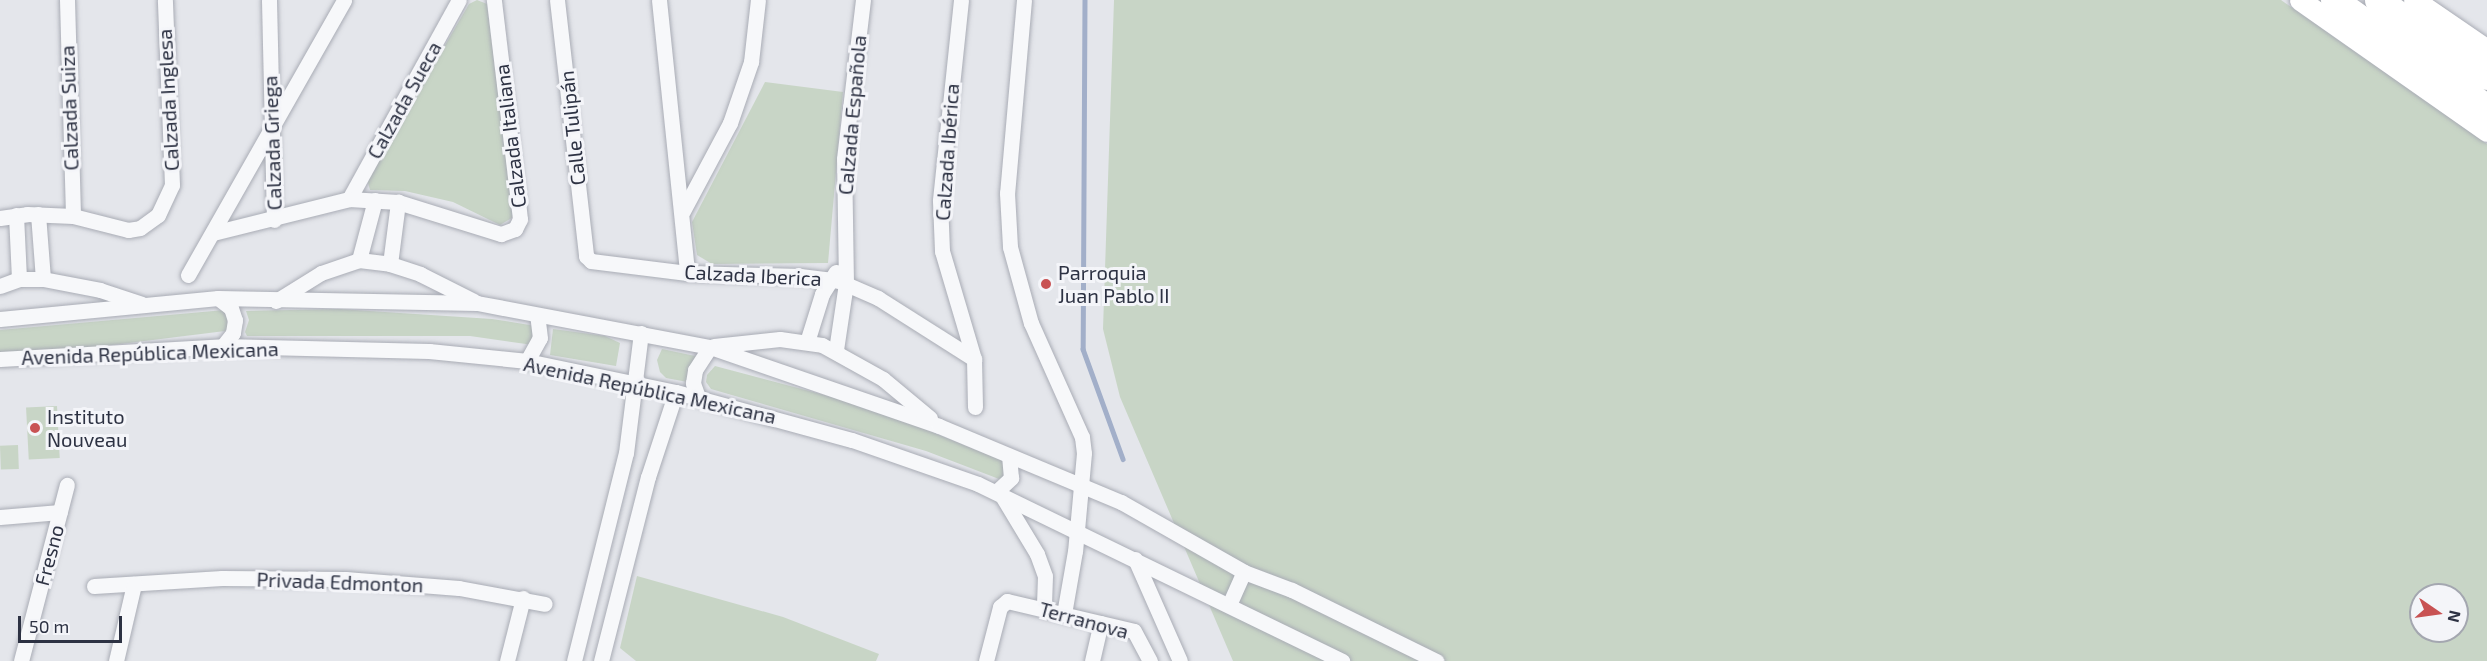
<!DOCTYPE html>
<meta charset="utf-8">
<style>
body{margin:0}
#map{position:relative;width:2487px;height:661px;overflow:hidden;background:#e4e6eb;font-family:"Exo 2",sans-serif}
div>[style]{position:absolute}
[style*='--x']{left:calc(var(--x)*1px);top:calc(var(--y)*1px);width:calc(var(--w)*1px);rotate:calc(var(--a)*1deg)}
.green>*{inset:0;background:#c8d5c6;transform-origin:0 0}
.stream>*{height:4.5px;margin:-2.25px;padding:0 2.25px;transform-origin:2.25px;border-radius:2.25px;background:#a2afc9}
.roads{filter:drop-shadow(0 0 2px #a9acb5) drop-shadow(0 0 2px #a9acb5)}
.street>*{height:15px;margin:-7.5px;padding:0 7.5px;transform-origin:7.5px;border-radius:7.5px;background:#f7f8fa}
.secondary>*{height:21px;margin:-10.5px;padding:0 10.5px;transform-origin:10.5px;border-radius:10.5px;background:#fff}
.highway>*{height:27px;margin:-13.5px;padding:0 13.5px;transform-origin:13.5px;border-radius:13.5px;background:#fff}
.dots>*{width:16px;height:16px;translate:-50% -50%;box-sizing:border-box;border:3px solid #f4f5f9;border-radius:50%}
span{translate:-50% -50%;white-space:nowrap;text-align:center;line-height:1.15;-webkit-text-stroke:6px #f4f5f9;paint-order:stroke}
.street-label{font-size:20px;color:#2d3243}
.poi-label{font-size:20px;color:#2d3243}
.left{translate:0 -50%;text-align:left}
.north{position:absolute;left:2409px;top:583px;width:60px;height:60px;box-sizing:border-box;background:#f4f5f9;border:2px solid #a4a7b0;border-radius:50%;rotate:103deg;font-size:16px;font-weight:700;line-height:24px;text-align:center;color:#2d3243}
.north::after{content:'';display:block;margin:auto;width:21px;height:27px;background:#c85253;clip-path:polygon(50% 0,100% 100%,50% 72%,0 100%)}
.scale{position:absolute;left:18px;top:616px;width:104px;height:27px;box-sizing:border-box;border:3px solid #2d3243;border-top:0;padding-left:8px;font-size:18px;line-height:21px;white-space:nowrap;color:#2d3243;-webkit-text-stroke:4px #f4f5f9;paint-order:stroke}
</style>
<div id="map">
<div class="green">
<div style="clip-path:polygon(477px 0,487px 4px,515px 216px,500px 225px,453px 202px,405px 191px,370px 190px,367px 179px,469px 4px)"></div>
<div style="clip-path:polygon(evenodd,1114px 0,2281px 0,2487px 144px,2487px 661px,1233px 661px,1120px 397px,1103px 329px,1114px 0,2421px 595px,2457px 595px,2457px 631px,2421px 631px,2421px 595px)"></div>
<div style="clip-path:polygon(765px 82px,843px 92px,828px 263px,712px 264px,697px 255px,692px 222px)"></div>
<div style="clip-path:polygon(339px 309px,492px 319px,536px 326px,533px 345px,470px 336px,247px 336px,245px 332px,249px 320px,246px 311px)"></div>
<div style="clip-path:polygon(225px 310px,232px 322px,225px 331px,64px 351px,0 355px,0 330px)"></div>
<div style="clip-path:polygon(553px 329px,605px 336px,620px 343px,616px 366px,550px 355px)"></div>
<div style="clip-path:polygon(662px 349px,700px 357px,693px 383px,666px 378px,660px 372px,657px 360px)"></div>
<div style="clip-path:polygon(715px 366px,870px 407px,1001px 460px,1008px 466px,1008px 474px,999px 479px,926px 451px,711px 389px,706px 382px,707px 375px)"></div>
<div style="left:57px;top:406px;width:52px;height:31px;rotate:87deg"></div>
<div style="left:18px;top:445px;width:24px;height:18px;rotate:88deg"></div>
<div style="clip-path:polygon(637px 576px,783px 617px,879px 654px,876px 661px,636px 661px,620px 648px)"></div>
</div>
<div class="stream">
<div style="--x:1085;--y:0;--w:349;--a:90.3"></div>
<div style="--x:1083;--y:349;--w:117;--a:70"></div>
</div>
<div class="roads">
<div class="street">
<div style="--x:67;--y:0;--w:216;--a:88.4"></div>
<div style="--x:269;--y:0;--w:220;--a:88.7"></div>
<div style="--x:557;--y:0;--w:258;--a:83.5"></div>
<div style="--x:586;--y:256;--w:7;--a:45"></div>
<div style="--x:591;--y:261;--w:97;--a:7.1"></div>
<div style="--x:687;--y:273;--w:113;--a:1.5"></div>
<div style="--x:800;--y:276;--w:39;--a:7"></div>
<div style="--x:839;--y:281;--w:43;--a:23.6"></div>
<div style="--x:878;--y:298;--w:114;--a:32.4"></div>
<div style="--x:659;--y:0;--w:274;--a:84.1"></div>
<div style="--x:961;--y:0;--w:202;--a:96"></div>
<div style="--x:940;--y:201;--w:50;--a:87.7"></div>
<div style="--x:942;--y:251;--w:113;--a:73.5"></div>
<div style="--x:974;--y:359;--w:48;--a:88.8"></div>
<div style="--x:1024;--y:0;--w:194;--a:95"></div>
<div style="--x:1007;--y:193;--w:54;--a:86.8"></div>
<div style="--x:1010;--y:247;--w:79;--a:74.6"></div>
<div style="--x:1031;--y:323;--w:125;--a:65.9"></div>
<div style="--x:1082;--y:437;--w:16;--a:83"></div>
<div style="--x:1084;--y:453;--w:98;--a:95.2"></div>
<div style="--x:1075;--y:551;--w:64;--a:99.9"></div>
<div style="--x:349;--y:199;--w:227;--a:-61.1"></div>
<div style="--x:683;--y:211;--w:100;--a:-61.9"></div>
<div style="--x:730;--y:123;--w:65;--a:-71"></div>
<div style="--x:751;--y:62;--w:62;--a:-83.6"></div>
<div style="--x:38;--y:214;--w:65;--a:85.6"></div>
<div style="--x:16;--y:215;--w:64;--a:87.3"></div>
<div style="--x:0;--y:218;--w:27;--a:-8"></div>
<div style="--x:27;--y:214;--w:46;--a:2.5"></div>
<div style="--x:73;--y:216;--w:57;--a:14.3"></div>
<div style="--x:128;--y:230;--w:12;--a:-9"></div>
<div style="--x:140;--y:228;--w:22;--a:-36"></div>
<div style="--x:158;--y:215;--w:33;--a:-65"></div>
<div style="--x:172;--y:185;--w:185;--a:-92.2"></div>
<div style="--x:213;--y:233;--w:140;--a:-14"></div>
<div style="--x:349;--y:199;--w:49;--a:3.5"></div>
<div style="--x:398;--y:202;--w:108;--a:17.3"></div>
<div style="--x:501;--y:234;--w:15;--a:-20"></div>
<div style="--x:515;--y:229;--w:11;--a:-63"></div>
<div style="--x:520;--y:219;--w:221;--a:-96.8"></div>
<div style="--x:359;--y:260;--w:62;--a:-75.1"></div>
<div style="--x:390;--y:264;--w:63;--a:-82.6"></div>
<div style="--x:188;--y:275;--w:316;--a:-60.4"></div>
<div style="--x:0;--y:286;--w:20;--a:-20"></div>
<div style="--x:19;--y:279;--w:24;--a:0"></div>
<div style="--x:43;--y:279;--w:58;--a:10.9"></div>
<div style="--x:100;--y:290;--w:44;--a:18.4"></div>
<div style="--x:218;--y:298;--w:16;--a:38"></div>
<div style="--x:231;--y:308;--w:13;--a:72"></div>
<div style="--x:235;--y:320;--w:13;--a:99"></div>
<div style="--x:233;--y:333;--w:16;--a:128"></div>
<div style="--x:276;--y:301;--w:53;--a:-31.9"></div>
<div style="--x:321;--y:273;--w:40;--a:-18.9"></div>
<div style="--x:359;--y:260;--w:31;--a:7"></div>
<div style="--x:390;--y:264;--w:32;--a:18"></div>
<div style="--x:420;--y:274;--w:60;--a:26.6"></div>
<div style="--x:0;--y:319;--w:219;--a:-5.5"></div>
<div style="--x:218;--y:298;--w:259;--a:1.1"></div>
<div style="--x:477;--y:303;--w:237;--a:10.7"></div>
<div style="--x:710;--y:347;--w:242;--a:19"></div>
<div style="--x:939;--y:426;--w:197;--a:22.7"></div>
<div style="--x:1121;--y:502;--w:142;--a:29.6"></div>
<div style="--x:1244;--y:572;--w:51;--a:20.6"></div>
<div style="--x:1292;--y:590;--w:161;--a:26.2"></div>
<div style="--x:807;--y:342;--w:50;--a:-72.6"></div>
<div style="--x:822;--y:294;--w:26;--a:-58"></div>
<div style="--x:714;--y:346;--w:66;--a:-6.1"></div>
<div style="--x:780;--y:339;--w:42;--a:8.1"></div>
<div style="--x:822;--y:345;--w:70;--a:29.1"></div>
<div style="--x:883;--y:379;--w:61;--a:39.7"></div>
<div style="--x:836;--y:350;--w:68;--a:-81.5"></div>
<div style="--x:846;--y:283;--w:124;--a:-90.9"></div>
<div style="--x:844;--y:159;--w:160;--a:-83.2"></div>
<div style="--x:0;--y:359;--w:223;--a:-3.3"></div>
<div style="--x:223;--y:346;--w:206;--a:1.4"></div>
<div style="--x:429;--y:351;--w:99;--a:5.8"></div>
<div style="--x:527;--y:361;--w:152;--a:11.8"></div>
<div style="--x:676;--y:392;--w:182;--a:15.3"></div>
<div style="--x:852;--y:440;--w:133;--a:19.2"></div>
<div style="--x:978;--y:484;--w:405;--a:25.9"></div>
<div style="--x:527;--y:361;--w:26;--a:-61"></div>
<div style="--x:540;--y:338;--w:23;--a:-97"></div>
<div style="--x:698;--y:397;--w:15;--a:-110"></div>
<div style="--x:693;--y:383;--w:13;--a:-81"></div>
<div style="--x:695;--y:370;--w:27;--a:-57"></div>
<div style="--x:996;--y:492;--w:21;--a:-43"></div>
<div style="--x:1011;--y:478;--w:22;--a:-95"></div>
<div style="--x:1002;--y:496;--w:68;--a:58.9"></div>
<div style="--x:1037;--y:554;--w:23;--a:70"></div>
<div style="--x:1045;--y:576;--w:32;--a:92"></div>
<div style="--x:0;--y:517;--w:60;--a:-4.8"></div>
<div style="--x:1135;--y:559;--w:111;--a:66.2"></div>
<div style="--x:94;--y:586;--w:128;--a:-3.6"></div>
<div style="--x:222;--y:578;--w:123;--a:0.5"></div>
<div style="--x:345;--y:579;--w:114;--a:4.5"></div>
<div style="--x:459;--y:588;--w:87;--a:10.5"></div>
<div style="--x:1229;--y:605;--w:36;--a:-66"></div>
<div style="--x:21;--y:661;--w:182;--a:-75.4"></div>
<div style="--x:116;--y:661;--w:79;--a:-76.8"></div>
<div style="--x:507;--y:661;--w:65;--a:-75.7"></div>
<div style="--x:574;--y:661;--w:214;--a:-76"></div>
<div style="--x:626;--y:453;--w:121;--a:-82.9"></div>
<div style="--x:601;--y:661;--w:190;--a:-75.7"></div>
<div style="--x:648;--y:477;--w:89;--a:-71.8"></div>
<div style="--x:986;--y:661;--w:56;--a:-75.5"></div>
<div style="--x:1000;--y:607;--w:9;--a:-41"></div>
<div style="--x:1007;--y:601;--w:130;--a:13.3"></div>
<div style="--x:1134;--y:631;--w:34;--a:62"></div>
<div style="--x:1092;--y:661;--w:39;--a:-77"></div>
</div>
<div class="secondary">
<div style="--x:2300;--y:0;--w:228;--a:35"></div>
<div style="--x:2414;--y:0;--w:88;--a:34.4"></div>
</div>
<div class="highway">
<div style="--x:2334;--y:0;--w:187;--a:35.2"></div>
<div style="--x:2378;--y:0;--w:133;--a:34.9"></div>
</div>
</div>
<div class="dots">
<div style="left:1046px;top:284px;background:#c85253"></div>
<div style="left:35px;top:428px;background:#c85253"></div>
</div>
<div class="street-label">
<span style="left:168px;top:100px;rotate:-93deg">Calzada Inglesa</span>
<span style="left:404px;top:100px;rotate:-61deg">Calzada Sueca</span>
<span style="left:69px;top:108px;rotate:-92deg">Calzada Suiza</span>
<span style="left:852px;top:115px;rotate:-85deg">Calzada Española</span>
<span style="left:572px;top:128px;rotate:-96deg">Calle Tulipán</span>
<span style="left:510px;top:136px;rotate:-97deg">Calzada Italiana</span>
<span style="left:272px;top:143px;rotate:-92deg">Calzada Griega</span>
<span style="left:947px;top:152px;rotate:-86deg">Calzada Ibérica</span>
<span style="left:753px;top:275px;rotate:3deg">Calzada Iberica</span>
<span style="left:150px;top:353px;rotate:-2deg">Avenida República Mexicana</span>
<span style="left:650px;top:390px;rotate:12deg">Avenida República Mexicana</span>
<span style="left:49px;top:555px;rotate:-75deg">Fresno</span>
<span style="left:340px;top:582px;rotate:2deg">Privada Edmonton</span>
<span style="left:1084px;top:620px;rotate:15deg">Terranova</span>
</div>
<div class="poi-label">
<span class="left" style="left:1058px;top:284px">Parroquia<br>Juan Pablo II</span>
<span class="left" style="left:47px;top:428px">Instituto<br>Nouveau</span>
</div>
<div class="north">N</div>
<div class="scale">50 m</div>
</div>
